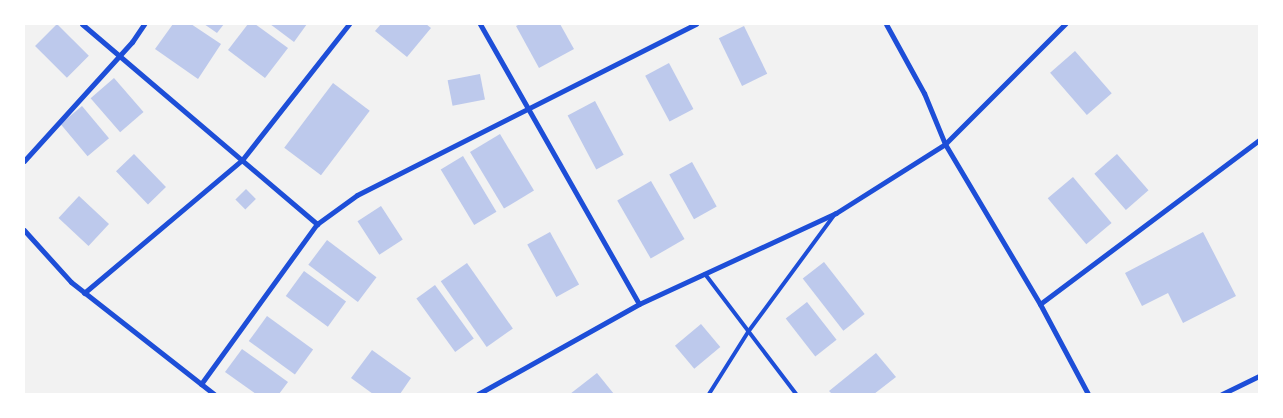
<!DOCTYPE html>
<style>
body{margin:0}
#map{position:relative;width:1283px;height:418px;overflow:hidden;background:#f2f2f2;font-family:Cabin,sans-serif}
div>[style]{position:absolute}
[style*='--x']{left:calc(var(--x)*1px);top:calc(var(--y)*1px);width:calc(var(--w)*1px);rotate:calc(var(--a)*1deg)}
.building>*{inset:0;background:#bdc9ec;transform-origin:0 0}
.service>*{height:4px;margin:-2px;padding:0 2px;transform-origin:2px;border-radius:2px;background:#1d4ed8}
.minor>*{height:5px;margin:-2.5px;padding:0 2.5px;transform-origin:2.5px;border-radius:2.5px;background:#1d4ed8}
span{translate:-50% -50%;white-space:nowrap;text-align:center;line-height:1.15;-webkit-text-stroke:5px #fff;paint-order:stroke}
.frame{position:absolute;inset:0;border:25px solid #fff;pointer-events:none}
</style>
<div id="map">
<div class="building">
<div style="left:57px;top:24px;width:45px;height:31px;rotate:45deg"></div>
<div style="clip-path:polygon(173px 24px,191px 24px,221px 44px,198px 79px,155px 49px)"></div>
<div style="clip-path:polygon(204px 24px,224px 24px,217px 33px)"></div>
<div style="clip-path:polygon(248px 24px,255px 24px,288px 48px,265px 78px,228px 50px)"></div>
<div style="clip-path:polygon(270px 24px,307px 24px,294px 42px)"></div>
<div style="clip-path:polygon(381px 24px,426px 24px,431px 28px,407px 57px,375px 31px)"></div>
<div style="clip-path:polygon(520px 24px,560px 24px,574px 49px,539px 68px,516px 26px)"></div>
<div style="left:744px;top:26px;width:53px;height:28px;rotate:64deg"></div>
<div style="left:1075px;top:51px;width:56px;height:33px;rotate:49deg"></div>
<div style="left:669px;top:63px;width:52px;height:27px;rotate:62deg"></div>
<div style="left:480px;top:74px;width:26px;height:33px;rotate:79deg"></div>
<div style="left:114px;top:78px;width:45px;height:31px;rotate:49deg"></div>
<div style="left:333px;top:83px;width:46px;height:81px;rotate:37deg"></div>
<div style="left:595px;top:101px;width:61px;height:31px;rotate:62deg"></div>
<div style="left:82px;top:106px;width:42px;height:28px;rotate:50deg"></div>
<div style="left:500px;top:134px;width:66px;height:35px;rotate:59deg"></div>
<div style="left:134px;top:154px;width:46px;height:25px;rotate:46deg"></div>
<div style="left:1117px;top:154px;width:48px;height:30px;rotate:49deg"></div>
<div style="left:463px;top:156px;width:65px;height:26px;rotate:59deg"></div>
<div style="left:692px;top:162px;width:51px;height:26px;rotate:61deg"></div>
<div style="left:1073px;top:177px;width:60px;height:33px;rotate:50deg"></div>
<div style="left:651px;top:181px;width:67px;height:39px;rotate:60deg"></div>
<div style="left:246px;top:189px;width:14px;height:15px;rotate:45deg"></div>
<div style="left:79px;top:196px;width:41px;height:30px;rotate:43deg"></div>
<div style="left:381px;top:206px;width:40px;height:28px;rotate:57deg"></div>
<div style="left:550px;top:232px;width:60px;height:26px;rotate:61deg"></div>
<div style="clip-path:polygon(1203px 232px,1236px 296px,1183px 323px,1168px 293px,1142px 306px,1125px 273px)"></div>
<div style="left:327px;top:240px;width:62px;height:31px;rotate:37deg"></div>
<div style="left:824px;top:262px;width:66px;height:27px;rotate:52deg"></div>
<div style="left:467px;top:263px;width:80px;height:32px;rotate:55deg"></div>
<div style="left:304px;top:271px;width:52px;height:31px;rotate:36deg"></div>
<div style="left:435px;top:285px;width:66px;height:23px;rotate:54deg"></div>
<div style="left:807px;top:302px;width:48px;height:27px;rotate:52deg"></div>
<div style="left:267px;top:316px;width:57px;height:31px;rotate:36deg"></div>
<div style="left:701px;top:324px;width:30px;height:34px;rotate:50deg"></div>
<div style="clip-path:polygon(242px 349px,288px 382px,279px 394px,256px 394px,225px 372px)"></div>
<div style="clip-path:polygon(372px 350px,411px 378px,400px 394px,373px 394px,351px 378px)"></div>
<div style="clip-path:polygon(876px 353px,896px 377px,874px 394px,832px 394px,829px 391px)"></div>
<div style="clip-path:polygon(597px 373px,614px 394px,570px 394px)"></div>
</div>
<div class="service">
<div style="--x:705;--y:274;--w:151;--a:52.8"></div>
<div style="--x:709;--y:394;--w:73;--a:-57.8"></div>
<div style="--x:748;--y:332;--w:147;--a:-53.6"></div>
</div>
<div class="minor">
<div style="--x:82;--y:24;--w:309;--a:40.4"></div>
<div style="--x:480;--y:24;--w:322;--a:60.4"></div>
<div style="--x:886;--y:24;--w:79;--a:61.2"></div>
<div style="--x:924;--y:93;--w:55;--a:67.6"></div>
<div style="--x:945;--y:144;--w:186;--a:59.3"></div>
<div style="--x:1040;--y:304;--w:102;--a:61.9"></div>
<div style="--x:24;--y:161;--w:161;--a:-47.8"></div>
<div style="--x:132;--y:42;--w:22;--a:-56"></div>
<div style="--x:24;--y:230;--w:70;--a:47.9"></div>
<div style="--x:71;--y:282;--w:182;--a:38.1"></div>
<div style="--x:84;--y:293;--w:207;--a:-40.1"></div>
<div style="--x:242;--y:160;--w:173;--a:-51.8"></div>
<div style="--x:1040;--y:304;--w:274;--a:-36.8"></div>
<div style="--x:201;--y:384;--w:198;--a:-54.1"></div>
<div style="--x:317;--y:224;--w:49;--a:-35.9"></div>
<div style="--x:357;--y:195;--w:380;--a:-26.8"></div>
<div style="--x:478;--y:394;--w:184;--a:-29.2"></div>
<div style="--x:639;--y:304;--w:217;--a:-24.8"></div>
<div style="--x:836;--y:213;--w:129;--a:-32.3"></div>
<div style="--x:945;--y:144;--w:170;--a:-45"></div>
<div style="--x:1222;--y:394;--w:41;--a:-25.9"></div>
</div>
<div class="frame"></div>
</div>
